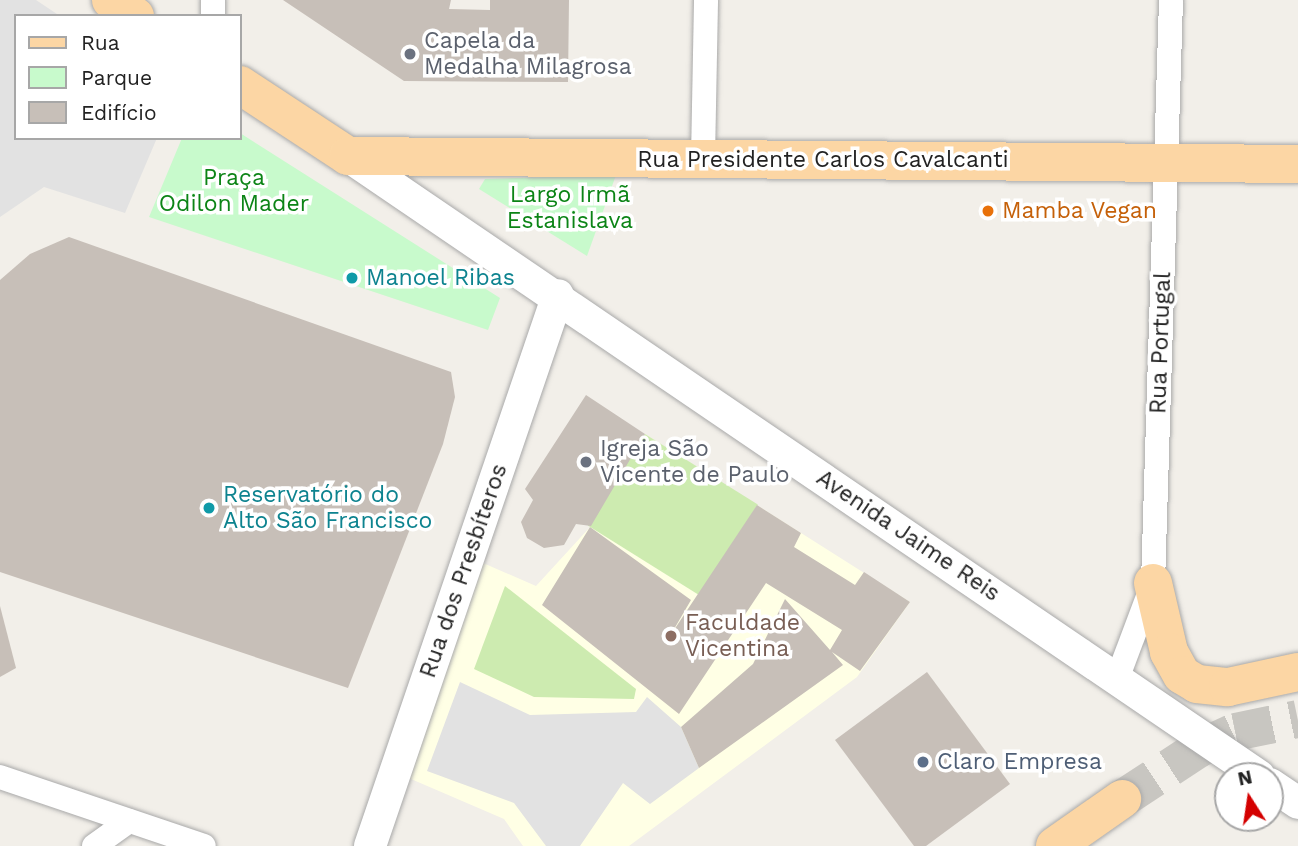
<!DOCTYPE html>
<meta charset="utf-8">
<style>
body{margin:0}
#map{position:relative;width:1298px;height:846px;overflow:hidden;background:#f2efe9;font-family:"Work Sans",sans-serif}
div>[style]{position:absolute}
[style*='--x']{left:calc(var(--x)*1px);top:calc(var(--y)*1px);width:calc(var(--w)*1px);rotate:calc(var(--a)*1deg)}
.education>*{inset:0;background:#ffffe5}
.grass>*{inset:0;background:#cdebb0;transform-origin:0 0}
.park>*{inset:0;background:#c8facc}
.parking>*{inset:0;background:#e2e2e2}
.building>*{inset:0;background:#c7bfb8}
.primary-tunnel>*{height:38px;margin-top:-19px;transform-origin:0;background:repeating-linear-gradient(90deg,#c8c6c1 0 38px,transparent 0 57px)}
.roads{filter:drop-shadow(0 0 2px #a9a9a9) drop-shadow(0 0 2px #a9a9a9)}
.minor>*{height:24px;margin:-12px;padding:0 12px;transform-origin:12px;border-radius:12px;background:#fff}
.tertiary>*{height:32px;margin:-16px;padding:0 16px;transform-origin:16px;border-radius:16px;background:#fff}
.primary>*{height:38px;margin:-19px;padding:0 19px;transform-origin:19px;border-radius:19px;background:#fcd6a4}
.dots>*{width:19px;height:19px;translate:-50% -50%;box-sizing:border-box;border:4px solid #fff;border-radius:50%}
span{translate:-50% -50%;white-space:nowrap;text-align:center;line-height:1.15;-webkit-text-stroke:7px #fff;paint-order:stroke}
.worship-label{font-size:23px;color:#5b616d}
.left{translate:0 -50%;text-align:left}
.street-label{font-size:23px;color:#222}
.park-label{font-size:23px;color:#0c8416}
.food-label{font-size:23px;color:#c56008}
.culture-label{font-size:23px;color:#0d838f}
.education-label{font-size:23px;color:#785e54}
.service-label{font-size:23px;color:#4e5e75}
.legend{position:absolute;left:14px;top:14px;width:228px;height:126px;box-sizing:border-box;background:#fff;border:2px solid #a7a7a7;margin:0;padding:9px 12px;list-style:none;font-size:21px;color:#222}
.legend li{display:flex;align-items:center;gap:14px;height:35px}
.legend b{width:35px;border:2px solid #a7a7a7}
.north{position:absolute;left:1214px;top:762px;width:70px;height:70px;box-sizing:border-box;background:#fff;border:2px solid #a7a7a7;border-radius:50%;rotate:348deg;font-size:19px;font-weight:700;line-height:28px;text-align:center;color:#222}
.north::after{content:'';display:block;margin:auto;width:24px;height:32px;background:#d40000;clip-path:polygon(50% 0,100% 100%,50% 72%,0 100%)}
</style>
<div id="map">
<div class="education">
<div style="clip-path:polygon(645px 434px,910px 602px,857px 677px,629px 846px,523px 846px,504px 819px,404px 776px,483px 563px,536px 586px,591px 526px)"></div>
</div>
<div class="grass">
<div style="left:645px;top:434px;width:133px;height:108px;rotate:32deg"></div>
<div style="clip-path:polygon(505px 586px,636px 689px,634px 699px,534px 697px,474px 669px)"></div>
</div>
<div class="park">
<div style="clip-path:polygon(240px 133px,500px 298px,488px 330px,149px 217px,182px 138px,240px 138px)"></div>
<div style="clip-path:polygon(616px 175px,587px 256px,479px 189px,485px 179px)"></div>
</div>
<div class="parking">
<div style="clip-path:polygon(0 0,36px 0,60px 16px,16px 16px,16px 138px,157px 138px,125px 213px,44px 187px,0 217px)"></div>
<div style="clip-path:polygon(460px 682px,530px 715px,636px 712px,647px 697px,681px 727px,699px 768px,650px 804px,623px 783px,580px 846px,546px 846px,514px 803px,427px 771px)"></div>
</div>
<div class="building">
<div style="clip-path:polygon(283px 0,451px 0,449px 9px,490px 10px,490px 0,569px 0,568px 82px,404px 81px)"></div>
<div style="clip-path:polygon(69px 237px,451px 372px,455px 397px,443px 444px,348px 688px,0 572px,0 280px,30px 254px)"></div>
<div style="clip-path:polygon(586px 395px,645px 434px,591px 526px,576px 524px,564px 545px,544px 548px,527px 538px,521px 522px,533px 500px,525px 489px)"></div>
<div style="clip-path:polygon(757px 505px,801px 533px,794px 547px,855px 585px,864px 572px,910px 602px,860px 671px,832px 652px,843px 665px,699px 768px,681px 727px,753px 664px,785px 599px,830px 650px,842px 630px,766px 583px,679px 714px,542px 605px,590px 527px,691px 600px,670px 636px)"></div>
<div style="clip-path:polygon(0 606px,16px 668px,0 677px)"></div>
<div style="clip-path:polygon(927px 672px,1010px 784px,926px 846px,914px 846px,835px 740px)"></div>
</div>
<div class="primary-tunnel">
<div style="--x:1122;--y:799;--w:91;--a:-33.3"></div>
<div style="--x:1198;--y:749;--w:41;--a:-24.7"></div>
<div style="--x:1235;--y:732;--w:64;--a:-11.7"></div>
</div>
<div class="roads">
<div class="minor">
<div style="--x:213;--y:16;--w:16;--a:-90"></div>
<div style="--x:703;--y:158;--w:158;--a:-88.9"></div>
<div style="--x:1117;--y:679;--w:103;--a:-69.4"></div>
<div style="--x:1153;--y:583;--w:583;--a:-88.23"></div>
<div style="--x:0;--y:777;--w:215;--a:18.7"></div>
<div style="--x:94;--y:846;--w:43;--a:-35.5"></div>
</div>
<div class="tertiary">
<div style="--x:348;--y:156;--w:1102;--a:34.24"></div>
<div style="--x:1270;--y:784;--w:34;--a:34"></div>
<div style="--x:370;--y:846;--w:582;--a:-71.16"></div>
</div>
<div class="primary">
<div style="--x:111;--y:0;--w:29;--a:34"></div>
<div style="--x:240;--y:85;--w:129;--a:33.3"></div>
<div style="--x:348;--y:156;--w:950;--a:0.48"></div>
<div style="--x:1153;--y:583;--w:71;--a:76.9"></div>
<div style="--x:1169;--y:652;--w:26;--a:61"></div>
<div style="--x:1182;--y:675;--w:17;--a:31"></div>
<div style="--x:1197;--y:684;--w:31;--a:6"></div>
<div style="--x:1228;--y:687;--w:72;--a:-12.1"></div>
<div style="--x:1055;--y:846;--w:82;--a:-35"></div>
</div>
</div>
<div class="dots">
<div style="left:410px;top:54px;background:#6b7280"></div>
<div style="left:988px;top:211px;background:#e8710a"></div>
<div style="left:352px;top:278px;background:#0f9aa8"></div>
<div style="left:586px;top:462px;background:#6b7280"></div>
<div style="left:209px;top:508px;background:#0f9aa8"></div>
<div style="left:671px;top:636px;background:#8d6e63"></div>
<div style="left:923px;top:762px;background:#5c6f8a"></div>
</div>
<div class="worship-label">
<span class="left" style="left:424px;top:54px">Capela da<br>Medalha Milagrosa</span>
<span class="left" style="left:600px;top:462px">Igreja São<br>Vicente de Paulo</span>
</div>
<div class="street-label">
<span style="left:823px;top:160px">Rua Presidente Carlos Cavalcanti</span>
<span style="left:1161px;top:343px;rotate:-88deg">Rua Portugal</span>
<span style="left:908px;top:536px;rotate:34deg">Avenida Jaime Reis</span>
<span style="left:464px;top:571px;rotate:-71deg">Rua dos Presbíteros</span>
</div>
<div class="park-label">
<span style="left:234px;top:191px">Praça<br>Odilon Mader</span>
<span style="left:570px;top:208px">Largo Irmã<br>Estanislava</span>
</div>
<div class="food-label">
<span class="left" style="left:1002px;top:211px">Mamba Vegan</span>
</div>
<div class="culture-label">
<span class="left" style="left:366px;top:278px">Manoel Ribas</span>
<span class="left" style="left:223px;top:508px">Reservatório do<br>Alto São Francisco</span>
</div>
<div class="education-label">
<span class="left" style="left:685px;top:636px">Faculdade<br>Vicentina</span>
</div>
<div class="service-label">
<span class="left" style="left:937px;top:762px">Claro Empresa</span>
</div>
<ul class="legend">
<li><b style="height:9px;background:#fcd6a4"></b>Rua</li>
<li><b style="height:19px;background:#c8facc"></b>Parque</li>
<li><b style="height:19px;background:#c7bfb8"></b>Edifício</li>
</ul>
<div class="north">N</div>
</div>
